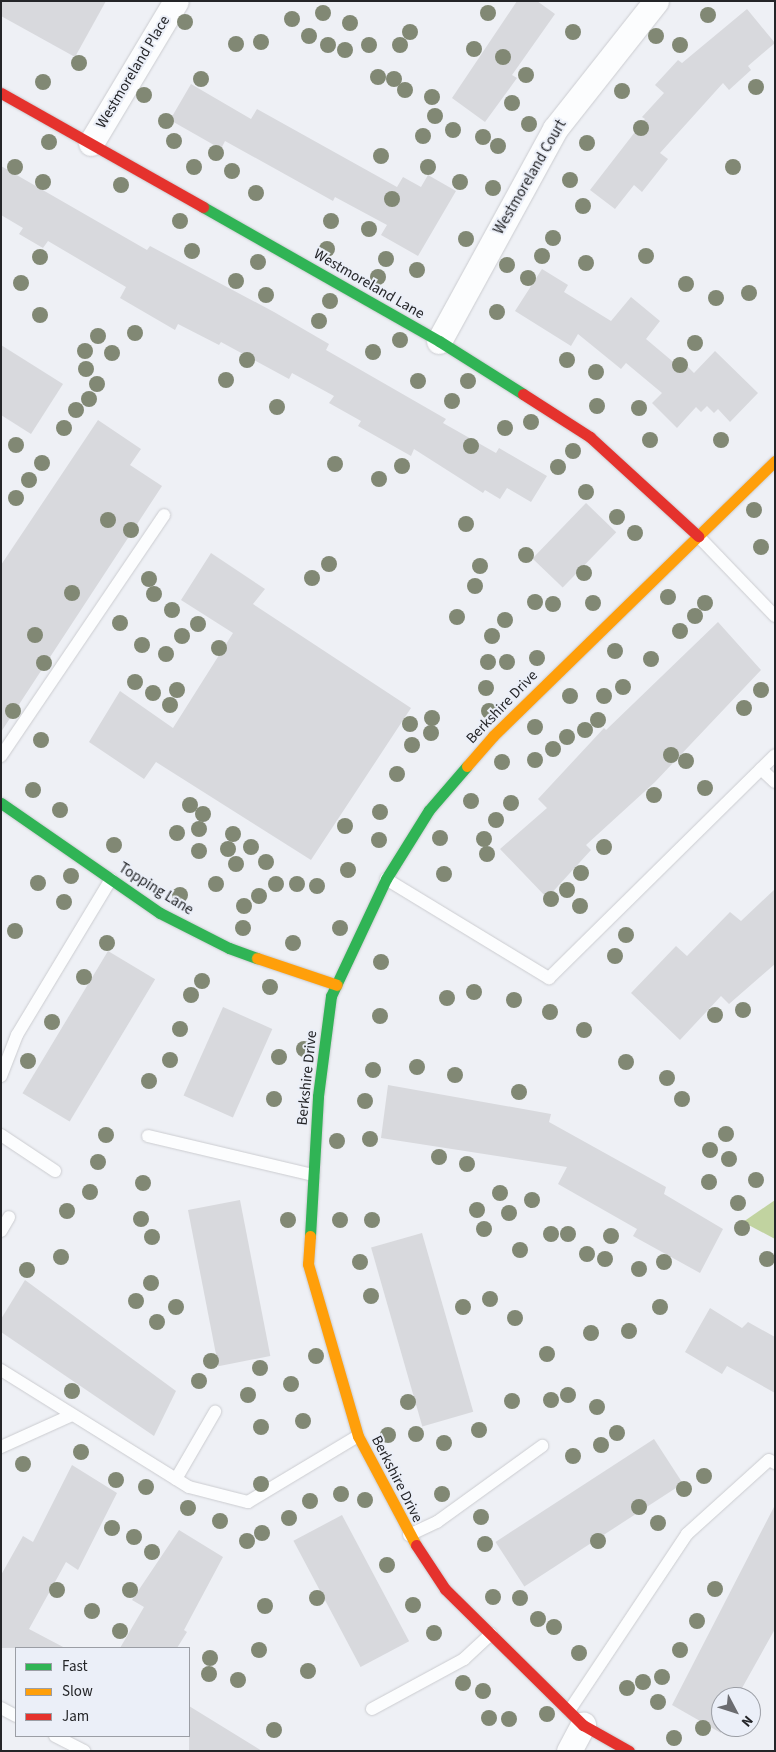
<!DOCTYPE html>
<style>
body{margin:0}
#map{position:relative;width:776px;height:1752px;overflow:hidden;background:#eef0f5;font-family:"Source Sans 3",sans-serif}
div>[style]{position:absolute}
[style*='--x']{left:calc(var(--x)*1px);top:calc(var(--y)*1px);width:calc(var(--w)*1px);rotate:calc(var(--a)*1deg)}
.forest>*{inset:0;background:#c1d3a0}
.building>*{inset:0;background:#d8d9dd;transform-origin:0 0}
.roads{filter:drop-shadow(0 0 1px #cbccd0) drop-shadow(0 0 1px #cbccd0)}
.lane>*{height:12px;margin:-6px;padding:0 6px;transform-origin:6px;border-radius:6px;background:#fcfdfe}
.street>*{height:25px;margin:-12.5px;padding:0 12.5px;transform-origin:12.5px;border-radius:12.5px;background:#fcfdfe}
.fast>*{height:11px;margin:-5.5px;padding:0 5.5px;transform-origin:5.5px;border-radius:5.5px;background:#30b455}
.slow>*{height:11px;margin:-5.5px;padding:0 5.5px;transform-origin:5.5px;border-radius:5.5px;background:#ff9f0a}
.jam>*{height:11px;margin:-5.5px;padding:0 5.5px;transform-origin:5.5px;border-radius:5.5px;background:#e5322d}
.trees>*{width:16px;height:16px;margin:-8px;border-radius:50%;background:#818874}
span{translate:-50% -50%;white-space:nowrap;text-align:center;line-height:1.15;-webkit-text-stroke:4px #ebeff8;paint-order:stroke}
.street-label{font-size:15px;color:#242528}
.frame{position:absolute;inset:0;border:2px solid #242528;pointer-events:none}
.legend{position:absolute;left:15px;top:1647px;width:175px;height:90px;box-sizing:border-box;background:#ebeff8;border:1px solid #9b9ea5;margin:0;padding:6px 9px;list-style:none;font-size:15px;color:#242528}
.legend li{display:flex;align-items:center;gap:10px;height:25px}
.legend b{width:25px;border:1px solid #9b9ea5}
.north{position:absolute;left:711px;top:1687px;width:50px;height:50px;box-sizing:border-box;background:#ebeff8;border:1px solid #9b9ea5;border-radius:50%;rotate:130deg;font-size:14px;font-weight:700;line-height:20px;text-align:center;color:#242528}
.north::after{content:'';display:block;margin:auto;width:18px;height:22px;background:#6b6c70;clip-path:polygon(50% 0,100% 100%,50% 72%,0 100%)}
</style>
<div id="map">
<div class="forest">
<div style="clip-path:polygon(775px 1200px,775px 1239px,743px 1222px)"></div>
</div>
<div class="building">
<div style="clip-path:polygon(1px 1px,106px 1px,75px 57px,1px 16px)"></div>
<div style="clip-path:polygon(517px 1px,537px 1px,555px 14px,512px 75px,517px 78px,485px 122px,452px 98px)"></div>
<div style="clip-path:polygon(747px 9px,775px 43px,748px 66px,751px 70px,729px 90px,723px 83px,660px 153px,668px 159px,642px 192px,634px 185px,615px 209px,590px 190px,645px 119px,642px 117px,664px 93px,655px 85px,678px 60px,682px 63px)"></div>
<div style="clip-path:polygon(191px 84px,251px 119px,257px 109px,397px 187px,403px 177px,421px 187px,428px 175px,456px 191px,418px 256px,381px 235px,387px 225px,335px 197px,333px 201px,225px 141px,221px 149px,170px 120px)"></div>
<div style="clip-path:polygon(1px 166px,147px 250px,150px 246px,274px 312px,329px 344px,326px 350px,446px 419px,443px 423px,496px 453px,499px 448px,547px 476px,531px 502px,507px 488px,500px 499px,485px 490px,483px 493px,414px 449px,411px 456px,358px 426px,361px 421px,329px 403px,334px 396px,292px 373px,289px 379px,221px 342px,219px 345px,178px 324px,175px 330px,120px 298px,126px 287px,48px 241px,43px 248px,19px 234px,23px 228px,1px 215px)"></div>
<div style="clip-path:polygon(542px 269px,568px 285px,564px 292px,611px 321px,631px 297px,660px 321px,646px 339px,684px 371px,688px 367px,694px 373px,715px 351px,758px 393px,730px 422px,718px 409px,714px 413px,707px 406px,701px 412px,696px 407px,677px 428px,652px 403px,662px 393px,626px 363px,621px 369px,578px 334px,571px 346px,515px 311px)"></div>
<div style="clip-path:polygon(1px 345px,63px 384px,31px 434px,1px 415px)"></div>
<div style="clip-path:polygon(98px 420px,141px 449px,130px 465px,162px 486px,1px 732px,1px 565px)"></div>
<div style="left:586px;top:503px;width:42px;height:77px;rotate:44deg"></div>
<div style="clip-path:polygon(211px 553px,265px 589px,253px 604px,411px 708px,311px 860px,156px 762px,144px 779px,89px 742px,120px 691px,173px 728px,233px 633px,181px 600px)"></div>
<div style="clip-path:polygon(718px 622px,761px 670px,655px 782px,586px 845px,591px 850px,547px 898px,500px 849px,547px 808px,538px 799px,604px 728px,606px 730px)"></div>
<div style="clip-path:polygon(775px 889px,775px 964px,729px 1004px,721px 996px,680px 1040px,631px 993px,676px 946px,687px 956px,730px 912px,741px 921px)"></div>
<div style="left:108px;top:951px;width:55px;height:166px;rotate:31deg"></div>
<div style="left:223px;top:1007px;width:54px;height:97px;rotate:24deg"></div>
<div style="clip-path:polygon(388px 1085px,551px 1114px,549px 1122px,666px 1187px,664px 1194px,723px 1229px,700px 1273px,633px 1236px,637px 1229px,558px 1184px,567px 1167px,381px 1138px)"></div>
<div style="left:240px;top:1200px;width:159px;height:53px;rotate:79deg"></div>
<div style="left:422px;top:1233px;width:186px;height:53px;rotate:74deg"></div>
<div style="clip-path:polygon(25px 1280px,176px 1391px,154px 1436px,1px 1332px,1px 1319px)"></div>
<div style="clip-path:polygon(710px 1308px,742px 1328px,748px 1322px,775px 1337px,775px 1393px,727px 1366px,722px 1374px,685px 1352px)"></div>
<div style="left:654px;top:1439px;width:53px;height:189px;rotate:57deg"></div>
<div style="clip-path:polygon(72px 1465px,117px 1493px,78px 1570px,66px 1562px,29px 1629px,65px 1648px,1px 1648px,1px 1575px,23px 1536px,33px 1542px)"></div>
<div style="clip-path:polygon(775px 1505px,775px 1629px,737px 1697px,721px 1697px,721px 1733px,672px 1705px)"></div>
<div style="left:342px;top:1515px;width:143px;height:55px;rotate:62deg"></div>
<div style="clip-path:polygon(179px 1530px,223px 1557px,184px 1630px,187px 1632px,177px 1648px,120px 1648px,144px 1607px,132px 1600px)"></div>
<div style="clip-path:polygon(189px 1706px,262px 1751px,189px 1751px)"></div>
</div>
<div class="roads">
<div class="lane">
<div style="--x:698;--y:536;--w:111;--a:46.1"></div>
<div style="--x:1;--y:756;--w:291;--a:-55.9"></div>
<div style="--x:761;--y:769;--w:19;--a:43"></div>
<div style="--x:386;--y:879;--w:191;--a:31.3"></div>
<div style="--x:549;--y:978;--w:317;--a:-44.6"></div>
<div style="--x:1;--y:1076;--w:44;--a:-68.7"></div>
<div style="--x:17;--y:1035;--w:182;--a:-58.9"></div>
<div style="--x:1;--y:1135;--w:65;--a:33.7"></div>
<div style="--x:148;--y:1136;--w:170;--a:13.3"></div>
<div style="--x:1;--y:1231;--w:16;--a:-60"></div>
<div style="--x:1;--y:1370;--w:221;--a:31.9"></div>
<div style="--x:189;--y:1487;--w:61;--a:14.3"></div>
<div style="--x:248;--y:1502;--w:128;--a:-31"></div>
<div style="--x:1;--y:1447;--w:76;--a:-24.2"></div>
<div style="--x:176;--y:1479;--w:78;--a:-59.8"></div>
<div style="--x:409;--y:1535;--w:31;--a:-25"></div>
<div style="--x:437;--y:1522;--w:130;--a:-35.9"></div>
<div style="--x:1;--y:1708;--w:17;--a:28"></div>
<div style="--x:372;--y:1709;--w:105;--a:-28.5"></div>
<div style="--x:464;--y:1659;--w:37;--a:-43"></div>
<div style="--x:569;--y:1711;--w:213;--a:-56.3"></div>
<div style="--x:687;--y:1534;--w:110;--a:-42.1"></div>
<div style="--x:769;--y:1460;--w:7;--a:27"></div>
<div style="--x:55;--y:1736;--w:33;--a:27"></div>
</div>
<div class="street">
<div style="--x:91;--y:143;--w:165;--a:-59.1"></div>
<div style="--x:439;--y:341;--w:242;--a:-61.3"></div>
<div style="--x:555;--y:129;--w:163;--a:-51.7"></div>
<div style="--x:569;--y:1751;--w:30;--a:-62"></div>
</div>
<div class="fast">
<div style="--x:203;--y:207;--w:271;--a:29.6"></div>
<div style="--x:439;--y:341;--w:99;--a:32.2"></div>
<div style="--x:1;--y:803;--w:193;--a:34.7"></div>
<div style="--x:160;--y:913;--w:77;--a:26.9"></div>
<div style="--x:229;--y:948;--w:30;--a:20"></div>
<div style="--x:310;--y:1236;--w:140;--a:-86.7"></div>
<div style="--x:318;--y:1096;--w:101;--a:-82.6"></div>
<div style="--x:331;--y:996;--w:129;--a:-64.8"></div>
<div style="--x:386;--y:879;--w:81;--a:-58.1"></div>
<div style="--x:429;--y:810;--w:58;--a:-49.2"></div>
</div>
<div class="slow">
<div style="--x:467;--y:766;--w:40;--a:-49"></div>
<div style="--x:493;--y:736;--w:394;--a:-44.3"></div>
<div style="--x:257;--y:958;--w:84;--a:18.6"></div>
<div style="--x:310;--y:1236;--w:28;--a:94"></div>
<div style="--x:308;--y:1264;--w:179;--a:73.8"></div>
<div style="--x:358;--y:1436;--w:123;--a:62"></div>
</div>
<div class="jam">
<div style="--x:1;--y:93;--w:232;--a:29.4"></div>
<div style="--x:523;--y:394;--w:80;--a:32.7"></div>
<div style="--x:590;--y:437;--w:147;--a:42.5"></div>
<div style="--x:416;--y:1545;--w:53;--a:56.6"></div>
<div style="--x:445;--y:1589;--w:194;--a:44.6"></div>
<div style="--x:583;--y:1725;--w:53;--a:29.5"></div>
</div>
</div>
<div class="trees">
<div style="left:323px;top:13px"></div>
<div style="left:488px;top:13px"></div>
<div style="left:708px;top:15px"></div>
<div style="left:292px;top:19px"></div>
<div style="left:185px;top:22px"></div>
<div style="left:350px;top:23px"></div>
<div style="left:410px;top:32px"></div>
<div style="left:573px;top:32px"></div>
<div style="left:309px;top:36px"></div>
<div style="left:656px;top:36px"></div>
<div style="left:261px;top:42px"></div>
<div style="left:236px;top:44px"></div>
<div style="left:328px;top:45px"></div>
<div style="left:369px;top:45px"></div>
<div style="left:400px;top:45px"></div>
<div style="left:680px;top:45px"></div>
<div style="left:474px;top:49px"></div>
<div style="left:345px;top:50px"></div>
<div style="left:503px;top:57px"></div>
<div style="left:79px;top:63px"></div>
<div style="left:526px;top:75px"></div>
<div style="left:378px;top:77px"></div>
<div style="left:201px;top:79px"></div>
<div style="left:394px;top:79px"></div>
<div style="left:43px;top:82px"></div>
<div style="left:756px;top:87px"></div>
<div style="left:405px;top:90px"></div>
<div style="left:622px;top:91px"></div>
<div style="left:144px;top:95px"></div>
<div style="left:432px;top:97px"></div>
<div style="left:512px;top:103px"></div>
<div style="left:435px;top:116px"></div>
<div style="left:166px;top:121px"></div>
<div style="left:529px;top:124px"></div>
<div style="left:641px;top:128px"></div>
<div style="left:453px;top:130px"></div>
<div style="left:423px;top:136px"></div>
<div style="left:483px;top:137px"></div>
<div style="left:174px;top:141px"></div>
<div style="left:49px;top:142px"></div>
<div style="left:587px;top:143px"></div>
<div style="left:498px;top:146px"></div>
<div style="left:216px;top:153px"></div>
<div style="left:381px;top:156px"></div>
<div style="left:15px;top:167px"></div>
<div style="left:194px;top:167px"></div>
<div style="left:428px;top:167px"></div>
<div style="left:733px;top:167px"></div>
<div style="left:232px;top:171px"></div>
<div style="left:570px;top:180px"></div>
<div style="left:43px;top:182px"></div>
<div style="left:460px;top:182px"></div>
<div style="left:121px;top:185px"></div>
<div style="left:493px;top:188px"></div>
<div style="left:256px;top:193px"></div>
<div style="left:392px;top:199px"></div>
<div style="left:583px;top:206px"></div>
<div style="left:180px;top:221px"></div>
<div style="left:331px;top:221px"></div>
<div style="left:369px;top:229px"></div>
<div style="left:553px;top:238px"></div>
<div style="left:466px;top:239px"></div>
<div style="left:327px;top:249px"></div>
<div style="left:192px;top:251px"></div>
<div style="left:542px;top:256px"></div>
<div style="left:646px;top:256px"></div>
<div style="left:40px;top:257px"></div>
<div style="left:386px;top:259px"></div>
<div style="left:258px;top:262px"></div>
<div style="left:586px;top:263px"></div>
<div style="left:507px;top:265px"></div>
<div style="left:417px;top:270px"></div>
<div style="left:378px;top:277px"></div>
<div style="left:528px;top:278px"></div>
<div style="left:236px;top:281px"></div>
<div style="left:21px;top:283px"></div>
<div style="left:686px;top:284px"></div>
<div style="left:749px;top:293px"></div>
<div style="left:266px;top:295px"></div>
<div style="left:716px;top:298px"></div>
<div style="left:330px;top:301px"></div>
<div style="left:497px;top:312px"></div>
<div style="left:40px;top:315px"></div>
<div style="left:319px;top:321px"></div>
<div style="left:135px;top:333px"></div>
<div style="left:98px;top:336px"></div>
<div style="left:400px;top:340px"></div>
<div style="left:695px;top:343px"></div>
<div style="left:85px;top:351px"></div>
<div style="left:373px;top:352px"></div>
<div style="left:112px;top:353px"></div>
<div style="left:247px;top:360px"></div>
<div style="left:567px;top:360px"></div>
<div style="left:680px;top:365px"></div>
<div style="left:86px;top:369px"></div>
<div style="left:596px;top:372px"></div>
<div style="left:226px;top:380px"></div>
<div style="left:418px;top:381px"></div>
<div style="left:468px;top:381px"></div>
<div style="left:97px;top:384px"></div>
<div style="left:89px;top:399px"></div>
<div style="left:452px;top:401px"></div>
<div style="left:597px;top:406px"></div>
<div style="left:277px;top:407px"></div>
<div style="left:639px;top:408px"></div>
<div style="left:76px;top:410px"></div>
<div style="left:531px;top:422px"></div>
<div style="left:64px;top:428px"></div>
<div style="left:505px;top:428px"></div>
<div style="left:650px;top:440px"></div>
<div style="left:721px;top:440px"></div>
<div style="left:16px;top:445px"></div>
<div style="left:471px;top:446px"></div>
<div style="left:573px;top:451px"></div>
<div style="left:42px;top:463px"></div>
<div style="left:335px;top:464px"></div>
<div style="left:402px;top:466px"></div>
<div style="left:558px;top:467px"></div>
<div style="left:379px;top:479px"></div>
<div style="left:29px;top:480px"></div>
<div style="left:586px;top:492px"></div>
<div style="left:16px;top:498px"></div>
<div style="left:754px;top:510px"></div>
<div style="left:617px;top:517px"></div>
<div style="left:108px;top:520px"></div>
<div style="left:466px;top:524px"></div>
<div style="left:131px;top:530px"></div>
<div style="left:635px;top:533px"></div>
<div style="left:761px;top:547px"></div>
<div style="left:526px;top:555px"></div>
<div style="left:329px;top:564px"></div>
<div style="left:480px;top:566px"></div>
<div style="left:584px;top:573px"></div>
<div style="left:312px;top:578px"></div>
<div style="left:149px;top:579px"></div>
<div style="left:475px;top:586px"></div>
<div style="left:72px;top:593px"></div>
<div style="left:154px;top:594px"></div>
<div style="left:668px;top:597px"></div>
<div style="left:535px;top:602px"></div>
<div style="left:593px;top:603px"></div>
<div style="left:705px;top:603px"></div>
<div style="left:553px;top:604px"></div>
<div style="left:172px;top:610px"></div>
<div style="left:695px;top:616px"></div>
<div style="left:457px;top:617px"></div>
<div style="left:505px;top:620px"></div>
<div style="left:120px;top:623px"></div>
<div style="left:198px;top:624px"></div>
<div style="left:680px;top:631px"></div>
<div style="left:35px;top:635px"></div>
<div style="left:182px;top:636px"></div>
<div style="left:492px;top:636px"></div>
<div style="left:142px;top:645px"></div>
<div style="left:219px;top:648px"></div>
<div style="left:615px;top:651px"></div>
<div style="left:166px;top:654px"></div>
<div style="left:537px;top:658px"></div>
<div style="left:651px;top:659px"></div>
<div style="left:488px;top:662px"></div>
<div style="left:507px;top:662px"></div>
<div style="left:44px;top:663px"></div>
<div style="left:135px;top:682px"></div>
<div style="left:623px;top:687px"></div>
<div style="left:486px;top:688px"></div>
<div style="left:177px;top:690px"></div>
<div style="left:761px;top:690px"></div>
<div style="left:153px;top:693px"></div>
<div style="left:570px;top:696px"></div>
<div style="left:604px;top:696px"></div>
<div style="left:170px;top:705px"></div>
<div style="left:744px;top:708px"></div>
<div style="left:13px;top:711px"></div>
<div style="left:489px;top:711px"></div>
<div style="left:432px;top:718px"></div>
<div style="left:598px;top:720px"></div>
<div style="left:410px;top:724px"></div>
<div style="left:535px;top:727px"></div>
<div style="left:585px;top:730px"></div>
<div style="left:431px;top:733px"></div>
<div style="left:567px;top:737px"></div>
<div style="left:41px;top:740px"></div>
<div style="left:412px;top:745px"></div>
<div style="left:553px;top:749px"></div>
<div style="left:671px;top:755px"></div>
<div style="left:535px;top:760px"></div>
<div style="left:686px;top:761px"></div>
<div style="left:502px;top:762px"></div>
<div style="left:397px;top:774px"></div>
<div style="left:705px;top:788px"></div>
<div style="left:33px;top:790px"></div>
<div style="left:654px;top:795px"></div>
<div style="left:471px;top:801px"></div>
<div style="left:511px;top:803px"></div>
<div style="left:190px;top:805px"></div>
<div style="left:60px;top:810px"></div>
<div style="left:380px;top:812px"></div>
<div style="left:203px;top:814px"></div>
<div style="left:496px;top:820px"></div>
<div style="left:345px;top:826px"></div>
<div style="left:199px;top:829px"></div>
<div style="left:177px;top:833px"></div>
<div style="left:233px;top:834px"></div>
<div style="left:440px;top:838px"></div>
<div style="left:484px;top:839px"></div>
<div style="left:379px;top:840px"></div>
<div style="left:114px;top:845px"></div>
<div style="left:251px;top:847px"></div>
<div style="left:604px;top:847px"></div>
<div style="left:228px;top:849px"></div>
<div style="left:199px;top:851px"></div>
<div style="left:487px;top:854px"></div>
<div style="left:266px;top:862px"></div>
<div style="left:236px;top:864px"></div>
<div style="left:348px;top:870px"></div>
<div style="left:581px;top:873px"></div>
<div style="left:444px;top:874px"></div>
<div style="left:71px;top:876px"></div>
<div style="left:38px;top:883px"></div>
<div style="left:216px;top:884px"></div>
<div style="left:276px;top:884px"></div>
<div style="left:297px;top:884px"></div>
<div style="left:317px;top:886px"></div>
<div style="left:567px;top:890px"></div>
<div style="left:180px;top:895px"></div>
<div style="left:259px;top:896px"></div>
<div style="left:551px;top:899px"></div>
<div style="left:64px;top:902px"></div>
<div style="left:244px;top:906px"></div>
<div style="left:580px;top:906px"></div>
<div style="left:243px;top:928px"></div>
<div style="left:340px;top:928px"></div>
<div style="left:15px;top:931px"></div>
<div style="left:626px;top:935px"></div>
<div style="left:107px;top:943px"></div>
<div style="left:293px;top:943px"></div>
<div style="left:615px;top:956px"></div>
<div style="left:381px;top:962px"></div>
<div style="left:84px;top:977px"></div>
<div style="left:202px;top:981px"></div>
<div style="left:270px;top:987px"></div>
<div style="left:474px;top:992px"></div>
<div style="left:191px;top:995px"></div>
<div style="left:447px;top:998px"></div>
<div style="left:514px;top:1000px"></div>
<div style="left:743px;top:1010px"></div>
<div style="left:550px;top:1012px"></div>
<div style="left:715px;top:1015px"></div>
<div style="left:380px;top:1016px"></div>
<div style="left:52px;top:1022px"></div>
<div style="left:180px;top:1029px"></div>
<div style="left:584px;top:1030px"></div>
<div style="left:304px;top:1049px"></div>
<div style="left:279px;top:1057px"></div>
<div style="left:170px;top:1060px"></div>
<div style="left:28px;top:1061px"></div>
<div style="left:626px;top:1062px"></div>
<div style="left:417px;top:1067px"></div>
<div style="left:373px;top:1070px"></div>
<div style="left:455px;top:1075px"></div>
<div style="left:667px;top:1078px"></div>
<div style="left:149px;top:1081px"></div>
<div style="left:519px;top:1092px"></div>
<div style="left:274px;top:1099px"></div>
<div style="left:682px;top:1099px"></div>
<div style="left:365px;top:1101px"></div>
<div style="left:726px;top:1134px"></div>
<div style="left:106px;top:1135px"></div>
<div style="left:370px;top:1139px"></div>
<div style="left:337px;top:1141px"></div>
<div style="left:710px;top:1150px"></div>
<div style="left:439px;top:1157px"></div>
<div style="left:729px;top:1159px"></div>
<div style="left:98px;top:1162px"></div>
<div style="left:467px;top:1164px"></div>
<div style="left:756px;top:1180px"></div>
<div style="left:709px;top:1182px"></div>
<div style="left:143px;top:1183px"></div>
<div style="left:90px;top:1192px"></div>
<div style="left:500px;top:1193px"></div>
<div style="left:532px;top:1200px"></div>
<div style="left:738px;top:1203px"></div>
<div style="left:477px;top:1210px"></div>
<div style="left:67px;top:1211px"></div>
<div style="left:509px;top:1213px"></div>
<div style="left:141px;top:1219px"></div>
<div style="left:288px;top:1220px"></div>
<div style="left:340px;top:1220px"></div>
<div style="left:372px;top:1220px"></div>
<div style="left:742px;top:1228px"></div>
<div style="left:484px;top:1229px"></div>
<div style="left:551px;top:1234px"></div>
<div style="left:568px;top:1234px"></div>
<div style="left:611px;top:1236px"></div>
<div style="left:152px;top:1237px"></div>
<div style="left:520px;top:1250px"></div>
<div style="left:587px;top:1254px"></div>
<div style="left:61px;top:1257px"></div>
<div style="left:605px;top:1259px"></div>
<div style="left:767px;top:1259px"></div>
<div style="left:360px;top:1262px"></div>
<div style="left:664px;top:1262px"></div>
<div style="left:639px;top:1269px"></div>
<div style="left:27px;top:1270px"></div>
<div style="left:151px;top:1283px"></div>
<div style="left:371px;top:1296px"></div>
<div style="left:490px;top:1299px"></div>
<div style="left:136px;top:1301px"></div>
<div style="left:176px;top:1307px"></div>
<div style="left:463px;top:1307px"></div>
<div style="left:660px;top:1307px"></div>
<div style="left:515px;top:1318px"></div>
<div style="left:157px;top:1322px"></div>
<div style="left:629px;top:1331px"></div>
<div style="left:591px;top:1333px"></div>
<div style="left:547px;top:1354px"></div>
<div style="left:316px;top:1356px"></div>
<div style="left:211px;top:1361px"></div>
<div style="left:260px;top:1368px"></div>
<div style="left:199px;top:1381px"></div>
<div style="left:291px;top:1384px"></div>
<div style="left:72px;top:1391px"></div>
<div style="left:248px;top:1395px"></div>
<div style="left:568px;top:1395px"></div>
<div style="left:551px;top:1400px"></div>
<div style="left:512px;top:1401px"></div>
<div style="left:408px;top:1402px"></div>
<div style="left:597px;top:1407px"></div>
<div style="left:303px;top:1421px"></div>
<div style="left:261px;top:1427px"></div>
<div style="left:479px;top:1430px"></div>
<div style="left:617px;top:1433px"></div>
<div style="left:416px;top:1434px"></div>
<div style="left:388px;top:1435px"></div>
<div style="left:444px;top:1443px"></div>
<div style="left:601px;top:1445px"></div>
<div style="left:81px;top:1452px"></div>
<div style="left:573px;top:1456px"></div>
<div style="left:23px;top:1464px"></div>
<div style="left:704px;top:1476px"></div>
<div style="left:116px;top:1480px"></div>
<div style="left:261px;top:1484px"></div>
<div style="left:146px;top:1487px"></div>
<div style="left:684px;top:1489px"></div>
<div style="left:341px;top:1494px"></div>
<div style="left:442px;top:1494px"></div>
<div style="left:365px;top:1500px"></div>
<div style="left:310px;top:1501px"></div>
<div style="left:639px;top:1507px"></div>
<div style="left:188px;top:1508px"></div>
<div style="left:481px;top:1517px"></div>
<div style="left:289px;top:1518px"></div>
<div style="left:220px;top:1521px"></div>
<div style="left:658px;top:1523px"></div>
<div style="left:112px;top:1528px"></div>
<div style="left:262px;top:1533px"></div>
<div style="left:134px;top:1537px"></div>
<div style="left:247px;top:1541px"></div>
<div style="left:598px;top:1541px"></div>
<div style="left:485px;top:1544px"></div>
<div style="left:152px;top:1552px"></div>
<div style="left:387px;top:1565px"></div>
<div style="left:715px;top:1589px"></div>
<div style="left:57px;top:1590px"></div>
<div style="left:130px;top:1590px"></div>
<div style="left:493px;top:1597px"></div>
<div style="left:317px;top:1598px"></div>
<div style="left:520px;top:1598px"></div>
<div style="left:413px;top:1605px"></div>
<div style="left:265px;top:1606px"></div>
<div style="left:92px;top:1611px"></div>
<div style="left:538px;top:1619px"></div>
<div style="left:697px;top:1621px"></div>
<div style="left:554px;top:1627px"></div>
<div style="left:120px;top:1631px"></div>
<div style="left:434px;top:1633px"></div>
<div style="left:259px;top:1650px"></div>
<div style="left:680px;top:1650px"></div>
<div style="left:579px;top:1653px"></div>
<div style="left:210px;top:1658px"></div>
<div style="left:308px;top:1671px"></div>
<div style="left:209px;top:1674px"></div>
<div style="left:662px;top:1677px"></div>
<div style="left:238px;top:1680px"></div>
<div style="left:643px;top:1682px"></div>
<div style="left:463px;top:1683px"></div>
<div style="left:627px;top:1688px"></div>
<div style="left:483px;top:1691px"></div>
<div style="left:658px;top:1702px"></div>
<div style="left:547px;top:1714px"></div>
<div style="left:489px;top:1718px"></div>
<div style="left:509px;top:1719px"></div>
<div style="left:703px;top:1728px"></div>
<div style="left:274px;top:1730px"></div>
<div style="left:674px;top:1738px"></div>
</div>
<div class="street-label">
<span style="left:133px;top:72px;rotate:-59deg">Westmoreland Place</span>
<span style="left:530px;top:177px;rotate:-60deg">Westmoreland Court</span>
<span style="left:369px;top:284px;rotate:30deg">Westmoreland Lane</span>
<span style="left:502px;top:707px;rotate:-46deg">Berkshire Drive</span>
<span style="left:156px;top:889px;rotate:32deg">Topping Lane</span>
<span style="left:307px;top:1078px;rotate:-84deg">Berkshire Drive</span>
<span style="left:397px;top:1479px;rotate:63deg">Berkshire Drive</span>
</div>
<div class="frame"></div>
<ul class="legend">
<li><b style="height:6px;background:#30b455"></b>Fast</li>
<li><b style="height:6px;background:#ff9f0a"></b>Slow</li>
<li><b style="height:6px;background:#e5322d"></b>Jam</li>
</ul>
<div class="north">N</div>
</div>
